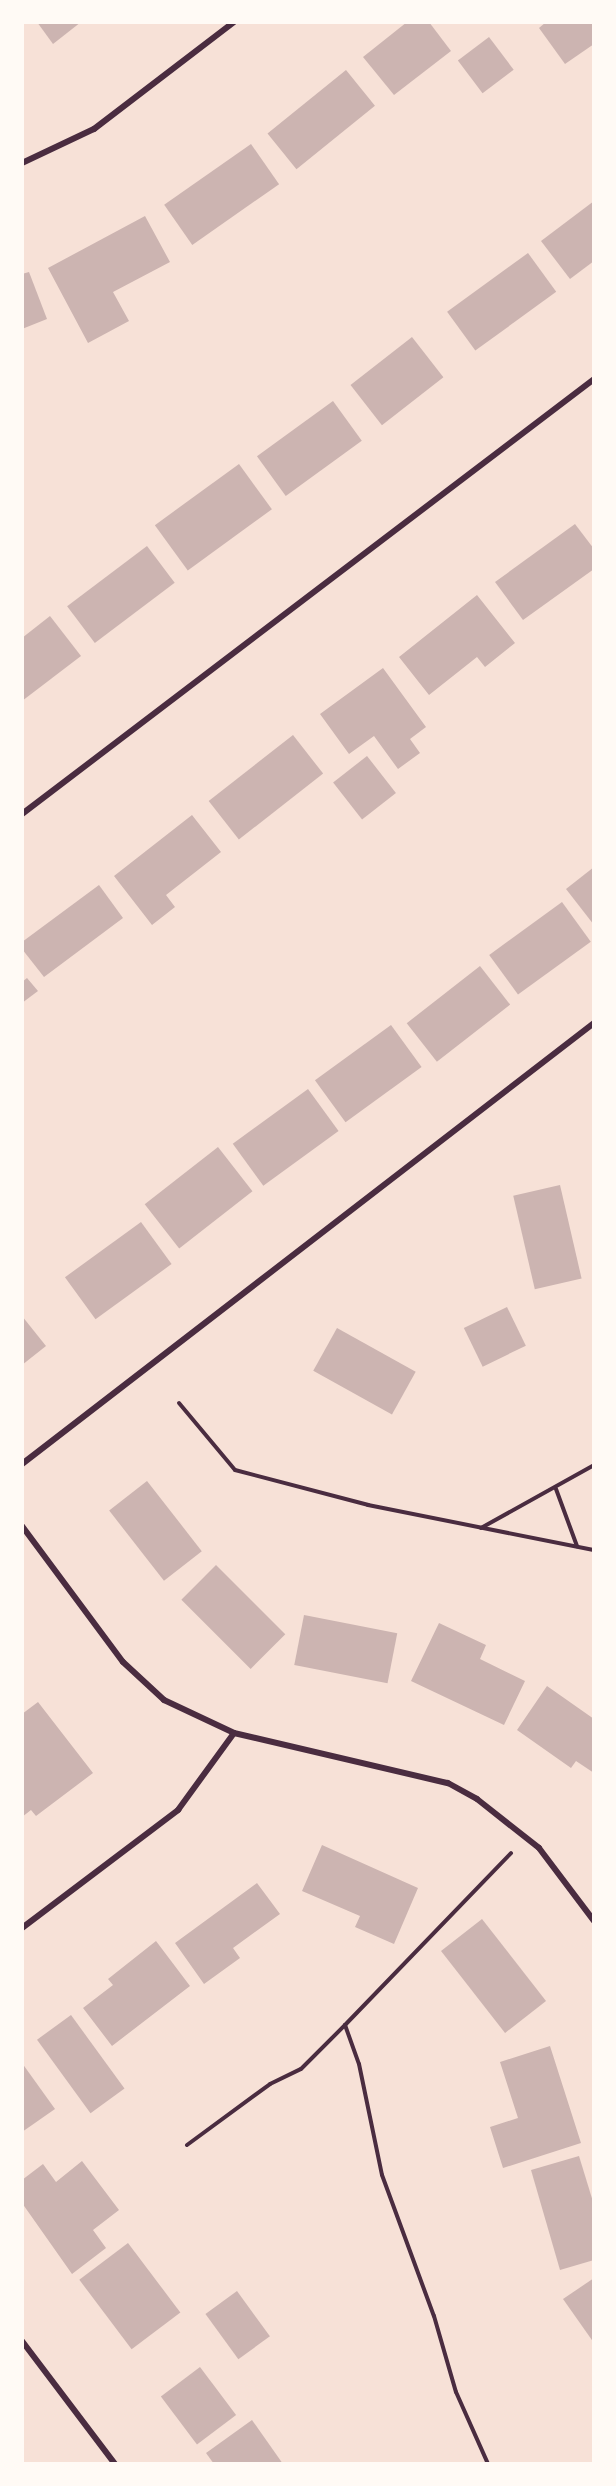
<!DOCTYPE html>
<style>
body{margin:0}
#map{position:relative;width:616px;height:2486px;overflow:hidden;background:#f7e1d7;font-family:Commissioner,sans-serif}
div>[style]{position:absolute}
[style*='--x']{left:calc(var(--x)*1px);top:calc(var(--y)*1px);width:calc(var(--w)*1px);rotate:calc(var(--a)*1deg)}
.building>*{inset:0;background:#ccb4b1;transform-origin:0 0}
.path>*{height:4px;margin:-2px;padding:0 2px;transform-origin:2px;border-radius:2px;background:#4a2c40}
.minor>*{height:6px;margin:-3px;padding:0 3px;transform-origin:3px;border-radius:3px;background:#4a2c40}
span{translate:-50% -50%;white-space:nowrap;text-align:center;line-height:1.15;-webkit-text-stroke:6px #fffaf5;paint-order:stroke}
.frame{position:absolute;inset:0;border:24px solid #fffaf5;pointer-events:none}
</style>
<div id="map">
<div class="building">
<div style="clip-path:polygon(37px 22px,81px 22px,53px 44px)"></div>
<div style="clip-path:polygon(407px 22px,429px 22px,451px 51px,394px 95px,363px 57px)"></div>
<div style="clip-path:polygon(546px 22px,594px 22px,594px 44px,565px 64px,539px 28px)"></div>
<div style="left:489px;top:37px;width:41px;height:39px;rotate:53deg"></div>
<div style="left:346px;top:70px;width:46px;height:101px;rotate:51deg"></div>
<div style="left:251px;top:144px;width:49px;height:106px;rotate:55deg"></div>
<div style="clip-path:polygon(594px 201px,594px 261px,570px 279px,541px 241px)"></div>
<div style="clip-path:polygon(145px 216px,170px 262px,113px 292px,129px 321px,88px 343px,48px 268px)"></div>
<div style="left:528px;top:253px;width:48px;height:100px;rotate:54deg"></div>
<div style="clip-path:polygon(29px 272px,47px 319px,22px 329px,22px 274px)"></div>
<div style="left:412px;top:337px;width:51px;height:78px;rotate:52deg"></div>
<div style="left:333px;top:401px;width:49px;height:94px;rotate:54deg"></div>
<div style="left:239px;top:464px;width:56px;height:104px;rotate:54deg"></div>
<div style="clip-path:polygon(575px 524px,594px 549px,594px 569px,523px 620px,495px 582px)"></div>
<div style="left:147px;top:546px;width:46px;height:100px;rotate:53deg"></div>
<div style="clip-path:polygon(477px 595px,515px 643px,485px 667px,477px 657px,429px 695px,399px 657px)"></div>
<div style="clip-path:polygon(50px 616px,81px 656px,22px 701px,22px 638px)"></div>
<div style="clip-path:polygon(383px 668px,426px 727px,410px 739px,420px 753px,398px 769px,374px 736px,349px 754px,320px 714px)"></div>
<div style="left:293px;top:735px;width:49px;height:107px;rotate:52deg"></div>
<div style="left:367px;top:756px;width:47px;height:43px;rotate:52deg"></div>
<div style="clip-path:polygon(192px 815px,221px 852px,166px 895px,175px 907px,152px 925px,114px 876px)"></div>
<div style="clip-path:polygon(594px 867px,594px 925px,566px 889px)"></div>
<div style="clip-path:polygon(99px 885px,123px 918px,44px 977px,22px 949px,22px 942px)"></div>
<div style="left:562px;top:902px;width:49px;height:90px;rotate:54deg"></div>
<div style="left:480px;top:966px;width:49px;height:93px;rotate:52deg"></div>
<div style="clip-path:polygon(27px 978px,38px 991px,22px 1003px,22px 982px)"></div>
<div style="left:391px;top:1025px;width:52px;height:94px;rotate:54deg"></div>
<div style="left:308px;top:1089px;width:52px;height:93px;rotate:54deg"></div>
<div style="left:218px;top:1147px;width:56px;height:93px;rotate:52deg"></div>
<div style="left:560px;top:1185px;width:96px;height:48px;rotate:77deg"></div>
<div style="left:141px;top:1222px;width:52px;height:94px;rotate:54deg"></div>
<div style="left:507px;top:1307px;width:43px;height:48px;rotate:64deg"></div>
<div style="clip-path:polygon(22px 1316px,46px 1346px,22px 1365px)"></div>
<div style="left:337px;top:1328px;width:90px;height:49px;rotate:29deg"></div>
<div style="left:147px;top:1481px;width:89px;height:48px;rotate:52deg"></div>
<div style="left:216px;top:1565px;width:98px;height:49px;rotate:45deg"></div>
<div style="left:304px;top:1615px;width:95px;height:51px;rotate:11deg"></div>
<div style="clip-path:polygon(439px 1623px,486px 1645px,480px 1659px,525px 1681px,504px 1725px,411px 1681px)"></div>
<div style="clip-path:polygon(547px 1686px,594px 1719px,594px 1773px,576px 1761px,571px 1768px,517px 1730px)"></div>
<div style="clip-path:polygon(38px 1702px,93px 1773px,36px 1816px,31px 1810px,22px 1817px,22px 1714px)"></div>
<div style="clip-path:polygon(322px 1845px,418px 1888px,394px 1944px,355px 1927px,360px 1916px,302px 1891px)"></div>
<div style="clip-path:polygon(257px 1883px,280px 1914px,233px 1948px,240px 1958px,204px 1984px,175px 1943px)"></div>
<div style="left:482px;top:1919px;width:104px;height:52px;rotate:52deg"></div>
<div style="clip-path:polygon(156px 1941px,190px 1986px,112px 2046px,83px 2008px,113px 1985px,108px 1979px)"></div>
<div style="left:71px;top:2015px;width:91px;height:42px;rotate:54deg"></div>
<div style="clip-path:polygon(550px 2046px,581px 2143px,503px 2168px,490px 2127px,518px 2118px,500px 2062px)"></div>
<div style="clip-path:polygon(22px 2063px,55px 2109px,22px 2132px)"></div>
<div style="clip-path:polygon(579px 2156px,594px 2205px,594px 2260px,560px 2270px,531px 2170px)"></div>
<div style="clip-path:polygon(82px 2161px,119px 2210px,93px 2230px,106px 2248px,72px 2274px,22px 2203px,22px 2180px,43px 2164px,56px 2182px)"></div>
<div style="left:128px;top:2243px;width:87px;height:61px;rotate:53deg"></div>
<div style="clip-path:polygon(594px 2278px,594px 2343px,563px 2299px)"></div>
<div style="left:237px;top:2291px;width:56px;height:39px;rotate:54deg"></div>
<div style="left:200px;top:2367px;width:60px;height:49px;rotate:53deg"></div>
<div style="clip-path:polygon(252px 2420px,283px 2464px,214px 2464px,206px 2453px)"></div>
</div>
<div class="path">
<div style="--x:179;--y:1403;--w:87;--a:50.1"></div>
<div style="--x:235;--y:1470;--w:138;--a:14.7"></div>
<div style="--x:368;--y:1505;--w:230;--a:11.3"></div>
<div style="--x:556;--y:1489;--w:61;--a:69.8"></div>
<div style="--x:481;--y:1528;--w:129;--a:-29.1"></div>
<div style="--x:345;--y:2025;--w:239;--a:-46"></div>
<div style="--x:187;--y:2145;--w:103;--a:-36.3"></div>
<div style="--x:270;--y:2084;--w:34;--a:-26"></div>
<div style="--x:301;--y:2069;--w:62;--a:-45"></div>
<div style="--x:345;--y:2025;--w:41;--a:70.3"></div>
<div style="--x:359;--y:2064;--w:113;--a:78.3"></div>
<div style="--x:382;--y:2175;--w:150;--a:69.8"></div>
<div style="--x:434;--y:2316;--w:79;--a:73.9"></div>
<div style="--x:456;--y:2392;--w:79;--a:66"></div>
</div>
<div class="minor">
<div style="--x:22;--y:163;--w:80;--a:-25.3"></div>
<div style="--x:94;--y:129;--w:176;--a:-37.4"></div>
<div style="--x:22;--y:814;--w:719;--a:-37.25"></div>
<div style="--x:22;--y:1464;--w:722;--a:-37.63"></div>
<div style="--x:22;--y:1526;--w:169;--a:53.4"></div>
<div style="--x:123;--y:1662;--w:56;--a:42.8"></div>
<div style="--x:164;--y:1700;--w:77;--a:25.2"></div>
<div style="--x:234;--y:1733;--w:220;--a:13.2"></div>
<div style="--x:448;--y:1783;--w:33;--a:29"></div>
<div style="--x:477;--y:1799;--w:79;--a:38.3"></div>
<div style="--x:539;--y:1848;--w:91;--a:53"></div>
<div style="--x:22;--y:1928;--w:196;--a:-37.1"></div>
<div style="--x:178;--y:1810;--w:95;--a:-54"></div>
<div style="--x:22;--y:2341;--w:154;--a:52.9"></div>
</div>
<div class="frame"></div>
</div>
